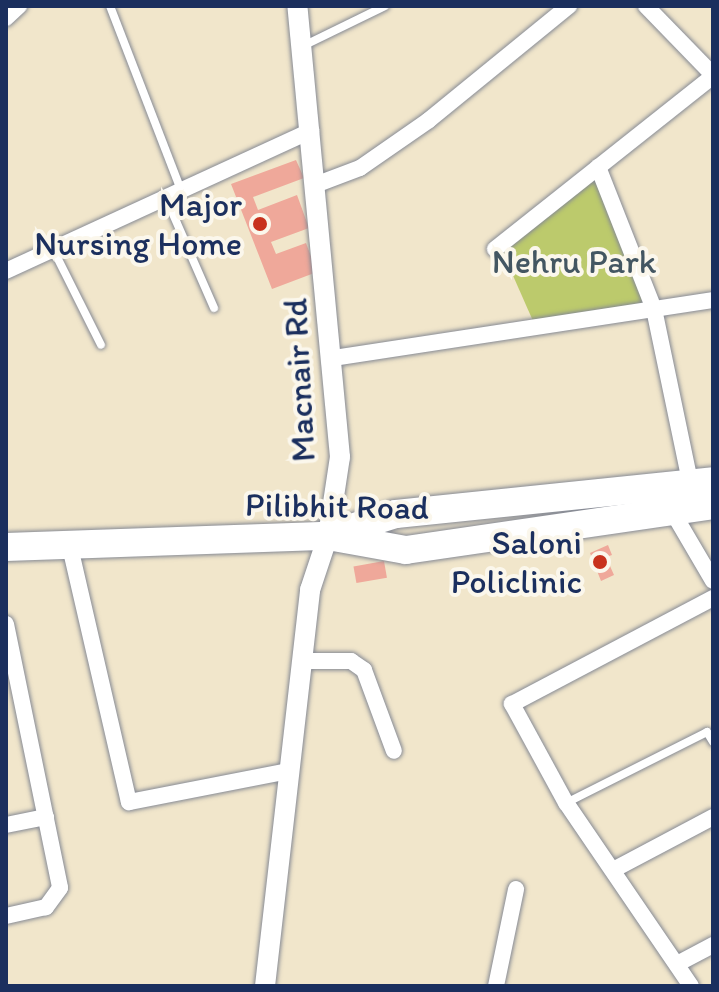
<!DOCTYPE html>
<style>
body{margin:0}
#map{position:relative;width:719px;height:992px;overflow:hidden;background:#f1e6cb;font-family:Itim,sans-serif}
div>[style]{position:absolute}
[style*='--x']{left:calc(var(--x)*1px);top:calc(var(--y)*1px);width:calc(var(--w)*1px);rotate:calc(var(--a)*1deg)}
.green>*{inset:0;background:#bcca6c}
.building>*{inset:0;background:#efa89a;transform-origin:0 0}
.roads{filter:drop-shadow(0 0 2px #868a94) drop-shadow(0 0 2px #868a94)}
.service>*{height:8px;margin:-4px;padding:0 4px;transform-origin:4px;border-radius:4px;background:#fff}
.minor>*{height:16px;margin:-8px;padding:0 8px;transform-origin:8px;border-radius:8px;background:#fff}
.tertiary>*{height:20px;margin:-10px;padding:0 10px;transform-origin:10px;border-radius:10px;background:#fff}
.trunk>*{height:28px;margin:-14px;padding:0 14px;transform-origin:14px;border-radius:14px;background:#fff}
.dots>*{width:22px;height:22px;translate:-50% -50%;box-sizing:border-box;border:4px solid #fbf7ec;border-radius:50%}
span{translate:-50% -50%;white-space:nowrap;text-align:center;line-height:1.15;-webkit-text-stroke:8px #fbf7ec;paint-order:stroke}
.poi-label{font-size:34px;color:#1b2f5e}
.right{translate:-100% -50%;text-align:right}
.park-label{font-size:34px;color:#435662}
.street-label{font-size:34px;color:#1b2f5e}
.frame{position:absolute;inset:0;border:8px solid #1b2f5e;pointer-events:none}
</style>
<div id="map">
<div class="green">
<div style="clip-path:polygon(595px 179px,647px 306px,533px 321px,503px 253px)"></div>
</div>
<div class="building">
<div style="clip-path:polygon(296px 160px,304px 178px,253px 197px,258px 210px,297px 195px,309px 228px,271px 242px,276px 254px,306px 243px,317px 272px,272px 289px,231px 184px)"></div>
<div style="clip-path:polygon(608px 545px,612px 555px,606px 557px,614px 575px,601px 581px,590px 553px)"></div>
<div style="left:384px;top:561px;width:17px;height:31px;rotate:80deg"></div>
</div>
<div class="roads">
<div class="service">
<div style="--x:110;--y:6;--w:197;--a:68.9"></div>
<div style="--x:303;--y:46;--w:91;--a:-26"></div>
<div style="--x:166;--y:198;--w:120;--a:66.4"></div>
<div style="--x:53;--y:249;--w:107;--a:63.4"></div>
<div style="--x:566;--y:803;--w:158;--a:-26.7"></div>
<div style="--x:707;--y:732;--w:12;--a:59"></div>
</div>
<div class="minor">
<div style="--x:646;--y:6;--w:96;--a:45.8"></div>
<div style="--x:6;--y:18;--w:18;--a:-43"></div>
<div style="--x:598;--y:167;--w:153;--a:68.5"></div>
<div style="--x:654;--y:309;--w:186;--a:78.2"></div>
<div style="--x:315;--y:185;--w:48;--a:-20.7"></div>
<div style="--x:360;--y:168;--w:84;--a:-34.8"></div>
<div style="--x:429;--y:120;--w:181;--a:-39.2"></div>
<div style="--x:495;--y:249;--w:278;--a:-38.4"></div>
<div style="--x:6;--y:271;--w:336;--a:-24.7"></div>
<div style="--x:334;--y:358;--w:383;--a:-8.7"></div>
<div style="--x:672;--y:511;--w:81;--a:59.6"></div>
<div style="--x:70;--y:547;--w:262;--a:77"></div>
<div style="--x:129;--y:802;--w:163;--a:-11"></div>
<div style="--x:6;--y:624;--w:269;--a:78.4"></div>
<div style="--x:60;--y:888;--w:24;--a:126"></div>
<div style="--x:46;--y:907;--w:41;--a:167.3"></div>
<div style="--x:302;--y:661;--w:49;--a:0"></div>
<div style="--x:351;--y:661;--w:16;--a:35"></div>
<div style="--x:364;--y:670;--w:86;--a:69.7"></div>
<div style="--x:6;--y:825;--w:41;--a:-11.3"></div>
<div style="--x:613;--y:870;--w:113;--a:-27.9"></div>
<div style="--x:677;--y:964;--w:41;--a:-27.8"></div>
<div style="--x:496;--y:986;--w:99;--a:-78.3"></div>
<div style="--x:691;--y:986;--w:222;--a:-124.3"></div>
<div style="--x:566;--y:803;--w:113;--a:-118.6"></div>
<div style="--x:512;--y:704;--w:227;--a:-27.8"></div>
</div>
<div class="tertiary">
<div style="--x:265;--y:986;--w:399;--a:-83.5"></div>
<div style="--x:310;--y:590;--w:57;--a:-71.6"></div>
<div style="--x:328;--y:536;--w:80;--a:-81.4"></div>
<div style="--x:340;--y:457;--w:453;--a:-95.4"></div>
</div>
<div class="trunk">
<div style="--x:332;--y:534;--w:67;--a:-17.4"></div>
<div style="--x:396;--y:514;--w:319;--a:-5.9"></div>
<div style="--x:6;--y:547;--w:322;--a:-2"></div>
<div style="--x:328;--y:536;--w:79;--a:10.2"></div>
<div style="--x:406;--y:550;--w:310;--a:-8.3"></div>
</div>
</div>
<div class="dots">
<div style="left:260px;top:224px;background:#c8321e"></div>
<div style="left:600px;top:562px;background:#c8321e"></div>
</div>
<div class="poi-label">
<span class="right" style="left:242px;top:224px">Major<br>Nursing Home</span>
<span class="right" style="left:582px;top:562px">Saloni<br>Policlinic</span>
</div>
<div class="park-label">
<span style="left:574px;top:262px">Nehru Park</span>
</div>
<div class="street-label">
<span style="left:299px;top:380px;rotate:-93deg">Macnair Rd</span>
<span style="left:337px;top:506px;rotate:1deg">Pilibhit Road</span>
</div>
<div class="frame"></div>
</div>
